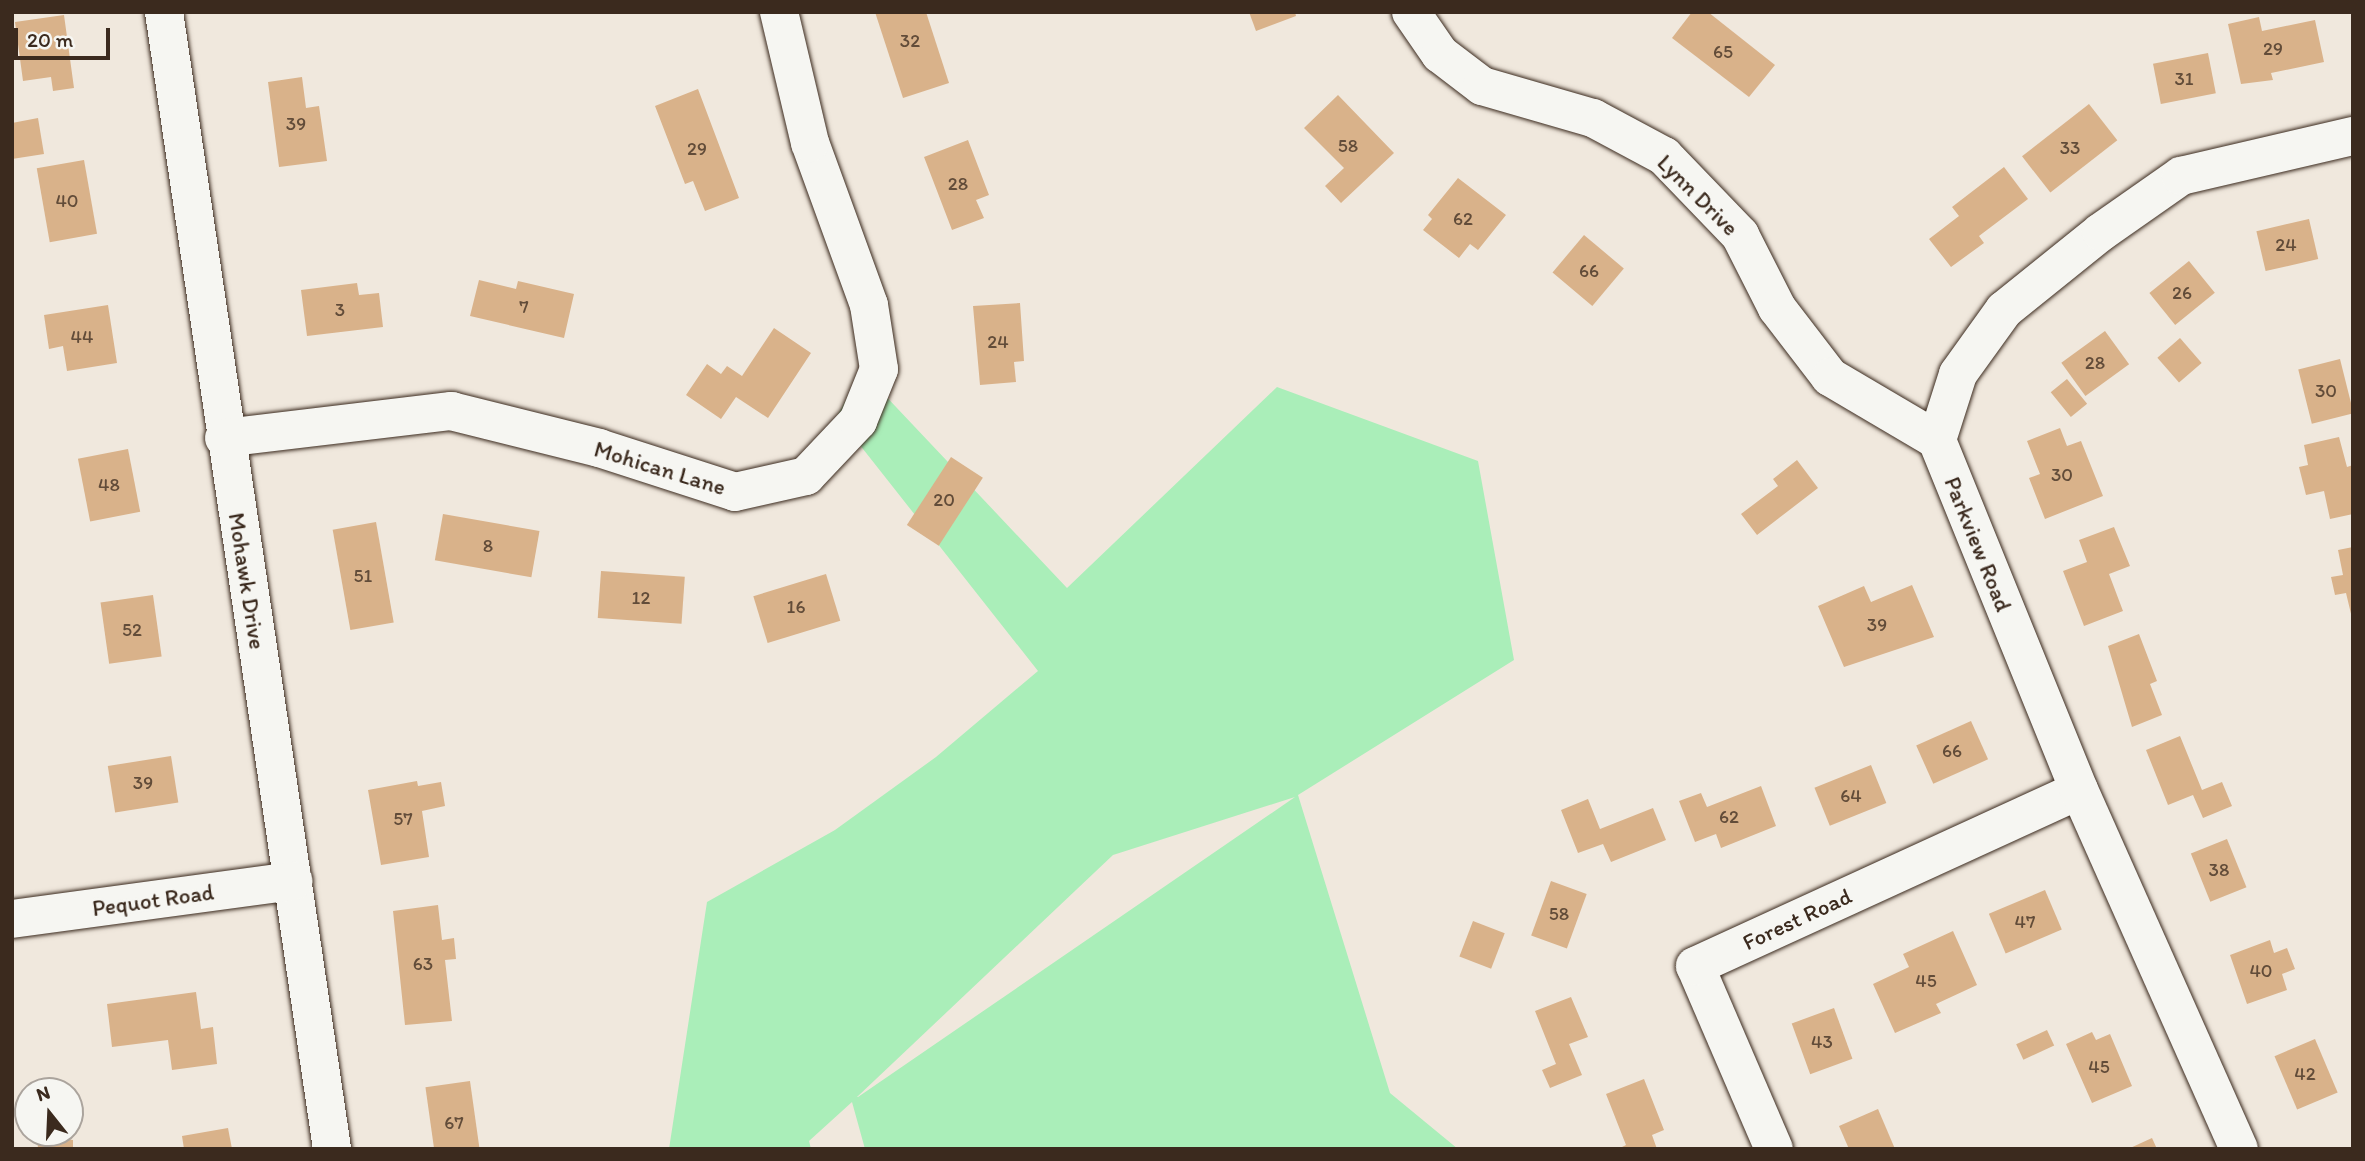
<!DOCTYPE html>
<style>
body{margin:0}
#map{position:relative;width:2365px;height:1161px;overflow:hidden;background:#f0e8dd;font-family:Itim,sans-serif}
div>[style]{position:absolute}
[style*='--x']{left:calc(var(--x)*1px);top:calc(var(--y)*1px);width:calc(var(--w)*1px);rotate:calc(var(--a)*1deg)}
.green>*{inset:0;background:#aaeeb9}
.building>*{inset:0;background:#d9b28a;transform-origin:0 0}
.roads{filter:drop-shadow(0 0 2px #3b2a1e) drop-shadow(0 0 2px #3b2a1e)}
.minor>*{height:38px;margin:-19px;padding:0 19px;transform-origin:19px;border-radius:19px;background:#f6f6f2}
span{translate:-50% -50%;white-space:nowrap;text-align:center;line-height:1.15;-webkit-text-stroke:5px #f6f6f2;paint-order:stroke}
.number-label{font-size:19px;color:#624c39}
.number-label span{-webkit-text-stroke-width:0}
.street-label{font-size:23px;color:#3b2a1e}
.frame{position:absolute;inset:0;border:14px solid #3b2a1e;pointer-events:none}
.north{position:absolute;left:14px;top:1077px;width:70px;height:70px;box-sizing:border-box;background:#f6f6f2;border:2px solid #aba49d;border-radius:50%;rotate:342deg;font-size:19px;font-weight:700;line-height:28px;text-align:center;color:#3b2a1e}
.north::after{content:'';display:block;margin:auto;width:24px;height:32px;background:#3b2a1e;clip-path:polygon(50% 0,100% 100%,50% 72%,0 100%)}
.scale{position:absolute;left:14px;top:28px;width:96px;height:32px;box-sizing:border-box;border:4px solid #3b2a1e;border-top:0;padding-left:9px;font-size:21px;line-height:24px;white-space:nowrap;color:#3b2a1e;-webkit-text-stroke:5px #f6f6f2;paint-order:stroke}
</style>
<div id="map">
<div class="green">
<div style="clip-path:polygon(evenodd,862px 371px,1067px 588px,1277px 387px,1478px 461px,1514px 660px,1298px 795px,1390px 1093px,1458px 1149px,865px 1149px,852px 1102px,809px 1141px,811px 1149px,669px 1149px,707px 902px,835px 830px,936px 757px,1038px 671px,837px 416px,862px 371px,1295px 797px,858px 1097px,857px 1097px,1113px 855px,1295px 797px)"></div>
</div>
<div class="building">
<div style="clip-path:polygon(875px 12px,926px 12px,949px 83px,903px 98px)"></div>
<div style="clip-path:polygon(1249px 12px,1295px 12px,1296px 16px,1256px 31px)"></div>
<div style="clip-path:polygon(1692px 12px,1708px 12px,1775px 65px,1749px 97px,1672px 38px)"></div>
<div style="clip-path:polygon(64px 15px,74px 88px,53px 91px,51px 77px,23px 81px,15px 22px)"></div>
<div style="clip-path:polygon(2259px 17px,2262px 31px,2315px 20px,2324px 62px,2271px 73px,2273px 80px,2241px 84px,2228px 24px)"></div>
<div style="left:2208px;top:53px;width:41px;height:56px;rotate:79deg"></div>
<div style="clip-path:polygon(302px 77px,306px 108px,319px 106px,327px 161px,279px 167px,268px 82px)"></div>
<div style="clip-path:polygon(698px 89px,739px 198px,705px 211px,693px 181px,685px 184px,655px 106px)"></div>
<div style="clip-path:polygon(1338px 95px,1394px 153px,1341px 203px,1325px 186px,1344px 168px,1304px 128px)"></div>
<div style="left:2089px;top:104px;width:46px;height:85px;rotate:52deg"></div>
<div style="clip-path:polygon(38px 118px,44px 154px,12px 159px,12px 123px)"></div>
<div style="clip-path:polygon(968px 140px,989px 195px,976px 200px,984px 218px,952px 230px,924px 157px)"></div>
<div style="left:84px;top:160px;width:75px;height:48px;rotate:80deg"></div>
<div style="clip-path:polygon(2004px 167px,2028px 199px,1979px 236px,1984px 243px,1951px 267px,1929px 239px,1959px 216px,1952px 207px)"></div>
<div style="clip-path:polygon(1458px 178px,1506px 215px,1478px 250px,1470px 244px,1459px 258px,1423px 230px,1432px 219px,1428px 215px)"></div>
<div style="left:2309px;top:219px;width:41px;height:54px;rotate:77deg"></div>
<div style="left:1584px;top:235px;width:52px;height:49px;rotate:40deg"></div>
<div style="left:2189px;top:261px;width:41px;height:51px;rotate:51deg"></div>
<div style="clip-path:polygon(479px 280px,516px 289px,518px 281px,574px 294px,564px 338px,470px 316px)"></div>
<div style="clip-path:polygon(357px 283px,359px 295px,379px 293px,383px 327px,307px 336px,301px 290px)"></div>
<div style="clip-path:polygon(1020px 303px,1024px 361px,1014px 362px,1016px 382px,980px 385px,973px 306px)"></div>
<div style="clip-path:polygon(108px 305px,117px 363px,67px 371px,63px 346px,49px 349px,44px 315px)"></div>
<div style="clip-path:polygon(774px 328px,811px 353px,768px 418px,736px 397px,721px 419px,686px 395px,707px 364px,721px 374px,727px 366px,742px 376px)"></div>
<div style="left:2105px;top:331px;width:41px;height:54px;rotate:54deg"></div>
<div style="left:2180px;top:338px;width:33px;height:30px;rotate:49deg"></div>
<div style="left:2340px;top:359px;width:56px;height:43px;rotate:76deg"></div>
<div style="left:2067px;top:379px;width:32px;height:21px;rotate:51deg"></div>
<div style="clip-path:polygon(2060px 428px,2067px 446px,2081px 441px,2103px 496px,2045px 519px,2029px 478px,2040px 474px,2027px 441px)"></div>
<div style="clip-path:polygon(2339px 437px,2347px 467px,2353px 465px,2353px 514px,2330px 519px,2324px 491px,2306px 495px,2299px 467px,2308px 465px,2304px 445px)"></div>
<div style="left:128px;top:449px;width:64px;height:51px;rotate:79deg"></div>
<div style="left:951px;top:457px;width:38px;height:81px;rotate:33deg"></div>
<div style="clip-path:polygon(1797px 460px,1818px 488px,1757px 535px,1741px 514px,1778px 486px,1773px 479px)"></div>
<div style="left:443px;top:514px;width:98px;height:47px;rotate:10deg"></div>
<div style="left:376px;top:522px;width:102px;height:44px;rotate:80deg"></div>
<div style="clip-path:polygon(2114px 527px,2130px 566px,2109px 574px,2123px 611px,2084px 626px,2063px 571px,2087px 562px,2079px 540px)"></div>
<div style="clip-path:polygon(2353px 547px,2353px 618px,2352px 618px,2346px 593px,2335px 595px,2331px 577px,2343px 575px,2338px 550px)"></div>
<div style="left:601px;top:571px;width:84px;height:47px;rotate:4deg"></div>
<div style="left:826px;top:574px;width:49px;height:76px;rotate:73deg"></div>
<div style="clip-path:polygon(1912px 585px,1934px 637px,1844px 667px,1818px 606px,1864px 586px,1871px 602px)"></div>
<div style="left:153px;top:595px;width:62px;height:53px;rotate:82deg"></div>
<div style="clip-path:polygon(2139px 634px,2157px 681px,2150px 684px,2162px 715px,2132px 727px,2108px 646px)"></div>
<div style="left:1971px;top:721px;width:42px;height:60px;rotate:66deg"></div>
<div style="clip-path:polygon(2180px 736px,2202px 790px,2222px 782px,2232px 806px,2203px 818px,2193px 795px,2168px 805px,2146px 750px)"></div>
<div style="left:171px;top:756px;width:47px;height:64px;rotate:81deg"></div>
<div style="left:1871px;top:765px;width:41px;height:61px;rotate:68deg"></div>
<div style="clip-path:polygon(417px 781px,418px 786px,441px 782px,445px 806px,422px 811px,429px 857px,381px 865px,368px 790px)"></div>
<div style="clip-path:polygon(1761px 786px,1776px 826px,1721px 848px,1716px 834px,1695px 842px,1679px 801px,1701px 793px,1707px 807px)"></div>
<div style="clip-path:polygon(1588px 799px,1600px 829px,1653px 808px,1666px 840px,1611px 862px,1603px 844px,1578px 853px,1561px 810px)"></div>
<div style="left:2227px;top:839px;width:52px;height:39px;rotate:68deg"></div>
<div style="left:1551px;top:881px;width:38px;height:58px;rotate:20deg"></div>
<div style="left:2045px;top:890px;width:43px;height:61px;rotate:67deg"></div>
<div style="clip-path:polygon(438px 905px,442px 940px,454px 938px,456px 959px,445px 960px,452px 1021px,405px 1025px,393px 911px)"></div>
<div style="left:1473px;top:921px;width:34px;height:38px;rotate:21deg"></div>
<div style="clip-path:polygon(1953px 931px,1977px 985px,1936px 1004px,1941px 1013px,1895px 1033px,1873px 984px,1909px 967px,1903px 954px)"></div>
<div style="clip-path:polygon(2270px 940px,2274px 953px,2287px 948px,2295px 969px,2282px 974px,2287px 990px,2247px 1004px,2230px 955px)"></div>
<div style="clip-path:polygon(196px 992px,201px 1029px,213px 1027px,217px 1064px,172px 1070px,168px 1040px,112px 1047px,107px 1004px)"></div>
<div style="clip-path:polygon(1571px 997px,1588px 1037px,1569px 1044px,1582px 1075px,1550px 1088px,1542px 1070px,1556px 1064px,1535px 1011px)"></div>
<div style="left:1834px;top:1008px;width:54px;height:45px;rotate:70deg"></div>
<div style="left:2047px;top:1030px;width:17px;height:34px;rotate:65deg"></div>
<div style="clip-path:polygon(2092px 1032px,2096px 1040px,2110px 1034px,2132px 1086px,2092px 1103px,2066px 1044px)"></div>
<div style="left:2315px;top:1039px;width:58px;height:44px;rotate:67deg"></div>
<div style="clip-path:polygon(1644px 1079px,1664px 1130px,1652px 1135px,1657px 1149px,1618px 1149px,1626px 1145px,1606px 1094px)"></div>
<div style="left:470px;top:1081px;width:69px;height:45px;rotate:82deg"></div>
<div style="clip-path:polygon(1878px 1109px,1895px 1149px,1849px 1149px,1839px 1126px)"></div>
<div style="clip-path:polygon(228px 1128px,232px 1149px,184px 1149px,182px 1136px)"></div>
<div style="clip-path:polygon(37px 1133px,65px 1133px,64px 1139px,73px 1140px,73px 1149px,38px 1149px)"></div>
<div style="clip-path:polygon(2152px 1138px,2157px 1149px,2128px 1149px)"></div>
</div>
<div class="roads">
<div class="minor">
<div style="--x:164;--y:12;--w:1149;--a:81.59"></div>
<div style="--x:1411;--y:12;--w:51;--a:55.4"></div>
<div style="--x:1440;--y:54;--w:53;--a:37.3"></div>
<div style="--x:1482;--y:86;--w:116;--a:16.1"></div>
<div style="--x:1593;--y:118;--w:81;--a:28.2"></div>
<div style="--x:1664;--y:156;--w:110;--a:46.1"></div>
<div style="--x:1740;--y:235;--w:82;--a:63.1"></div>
<div style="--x:1777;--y:308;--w:87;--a:52.5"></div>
<div style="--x:1830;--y:377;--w:124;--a:30.5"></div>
<div style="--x:224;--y:438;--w:229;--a:-6.8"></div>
<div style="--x:451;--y:411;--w:153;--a:14"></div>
<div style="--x:599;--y:448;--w:143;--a:17.9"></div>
<div style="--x:735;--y:492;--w:73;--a:-12.7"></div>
<div style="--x:806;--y:476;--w:76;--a:-46.6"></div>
<div style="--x:858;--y:421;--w:56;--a:-68"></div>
<div style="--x:879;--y:369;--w:65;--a:-98.9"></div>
<div style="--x:869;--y:305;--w:172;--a:-110"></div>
<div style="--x:810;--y:143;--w:135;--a:-103.3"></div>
<div style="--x:12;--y:919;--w:284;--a:-7.7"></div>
<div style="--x:1774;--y:1149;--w:199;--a:-113.3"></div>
<div style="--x:1695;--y:966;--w:422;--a:-24.6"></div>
<div style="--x:2239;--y:1149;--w:393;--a:-114"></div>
<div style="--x:2079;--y:790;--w:378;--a:-112.1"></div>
<div style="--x:1937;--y:440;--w:69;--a:-72.3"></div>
<div style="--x:1958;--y:374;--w:79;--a:-54.3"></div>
<div style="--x:2004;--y:310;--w:124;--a:-38.8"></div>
<div style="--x:2101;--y:232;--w:98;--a:-35"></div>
<div style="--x:2181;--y:176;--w:177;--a:-13.1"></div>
</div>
</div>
<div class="number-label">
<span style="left:910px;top:41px">32</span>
<span style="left:2273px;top:49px">29</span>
<span style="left:1723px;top:52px">65</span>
<span style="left:2184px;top:79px">31</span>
<span style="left:296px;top:124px">39</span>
<span style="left:1348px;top:146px">58</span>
<span style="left:2070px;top:148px">33</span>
<span style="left:697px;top:149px">29</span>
<span style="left:958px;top:184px">28</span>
<span style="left:67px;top:201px">40</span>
<span style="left:1463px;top:219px">62</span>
<span style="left:2286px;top:245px">24</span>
<span style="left:1589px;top:271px">66</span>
<span style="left:2182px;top:293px">26</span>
<span style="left:524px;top:307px">7</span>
<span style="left:340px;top:310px">3</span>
<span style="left:82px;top:337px">44</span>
<span style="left:998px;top:342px">24</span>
<span style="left:2095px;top:363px">28</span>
<span style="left:2326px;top:391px">30</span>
<span style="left:2062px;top:475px">30</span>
<span style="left:109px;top:485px">48</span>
<span style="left:944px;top:500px">20</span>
<span style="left:488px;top:546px">8</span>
<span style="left:363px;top:576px">51</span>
<span style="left:641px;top:598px">12</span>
<span style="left:796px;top:607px">16</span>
<span style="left:1877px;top:625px">39</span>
<span style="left:132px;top:630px">52</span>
<span style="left:1952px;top:751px">66</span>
<span style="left:143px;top:783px">39</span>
<span style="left:1851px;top:796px">64</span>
<span style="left:1729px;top:817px">62</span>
<span style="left:403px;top:819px">57</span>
<span style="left:2219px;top:870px">38</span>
<span style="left:1559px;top:914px">58</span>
<span style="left:2025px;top:922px">47</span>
<span style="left:423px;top:964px">63</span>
<span style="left:2261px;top:971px">40</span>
<span style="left:1926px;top:981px">45</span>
<span style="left:1822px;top:1042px">43</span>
<span style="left:2099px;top:1067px">45</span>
<span style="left:2305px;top:1074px">42</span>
<span style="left:454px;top:1123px">67</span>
</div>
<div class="street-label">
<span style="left:1698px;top:195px;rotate:45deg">Lynn Drive</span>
<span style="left:660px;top:468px;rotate:17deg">Mohican Lane</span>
<span style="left:1978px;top:544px;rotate:68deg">Parkview Road</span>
<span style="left:247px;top:581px;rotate:81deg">Mohawk Drive</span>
<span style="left:153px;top:900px;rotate:-8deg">Pequot Road</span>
<span style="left:1797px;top:919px;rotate:-25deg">Forest Road</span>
</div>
<div class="frame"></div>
<div class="north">N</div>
<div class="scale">20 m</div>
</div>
